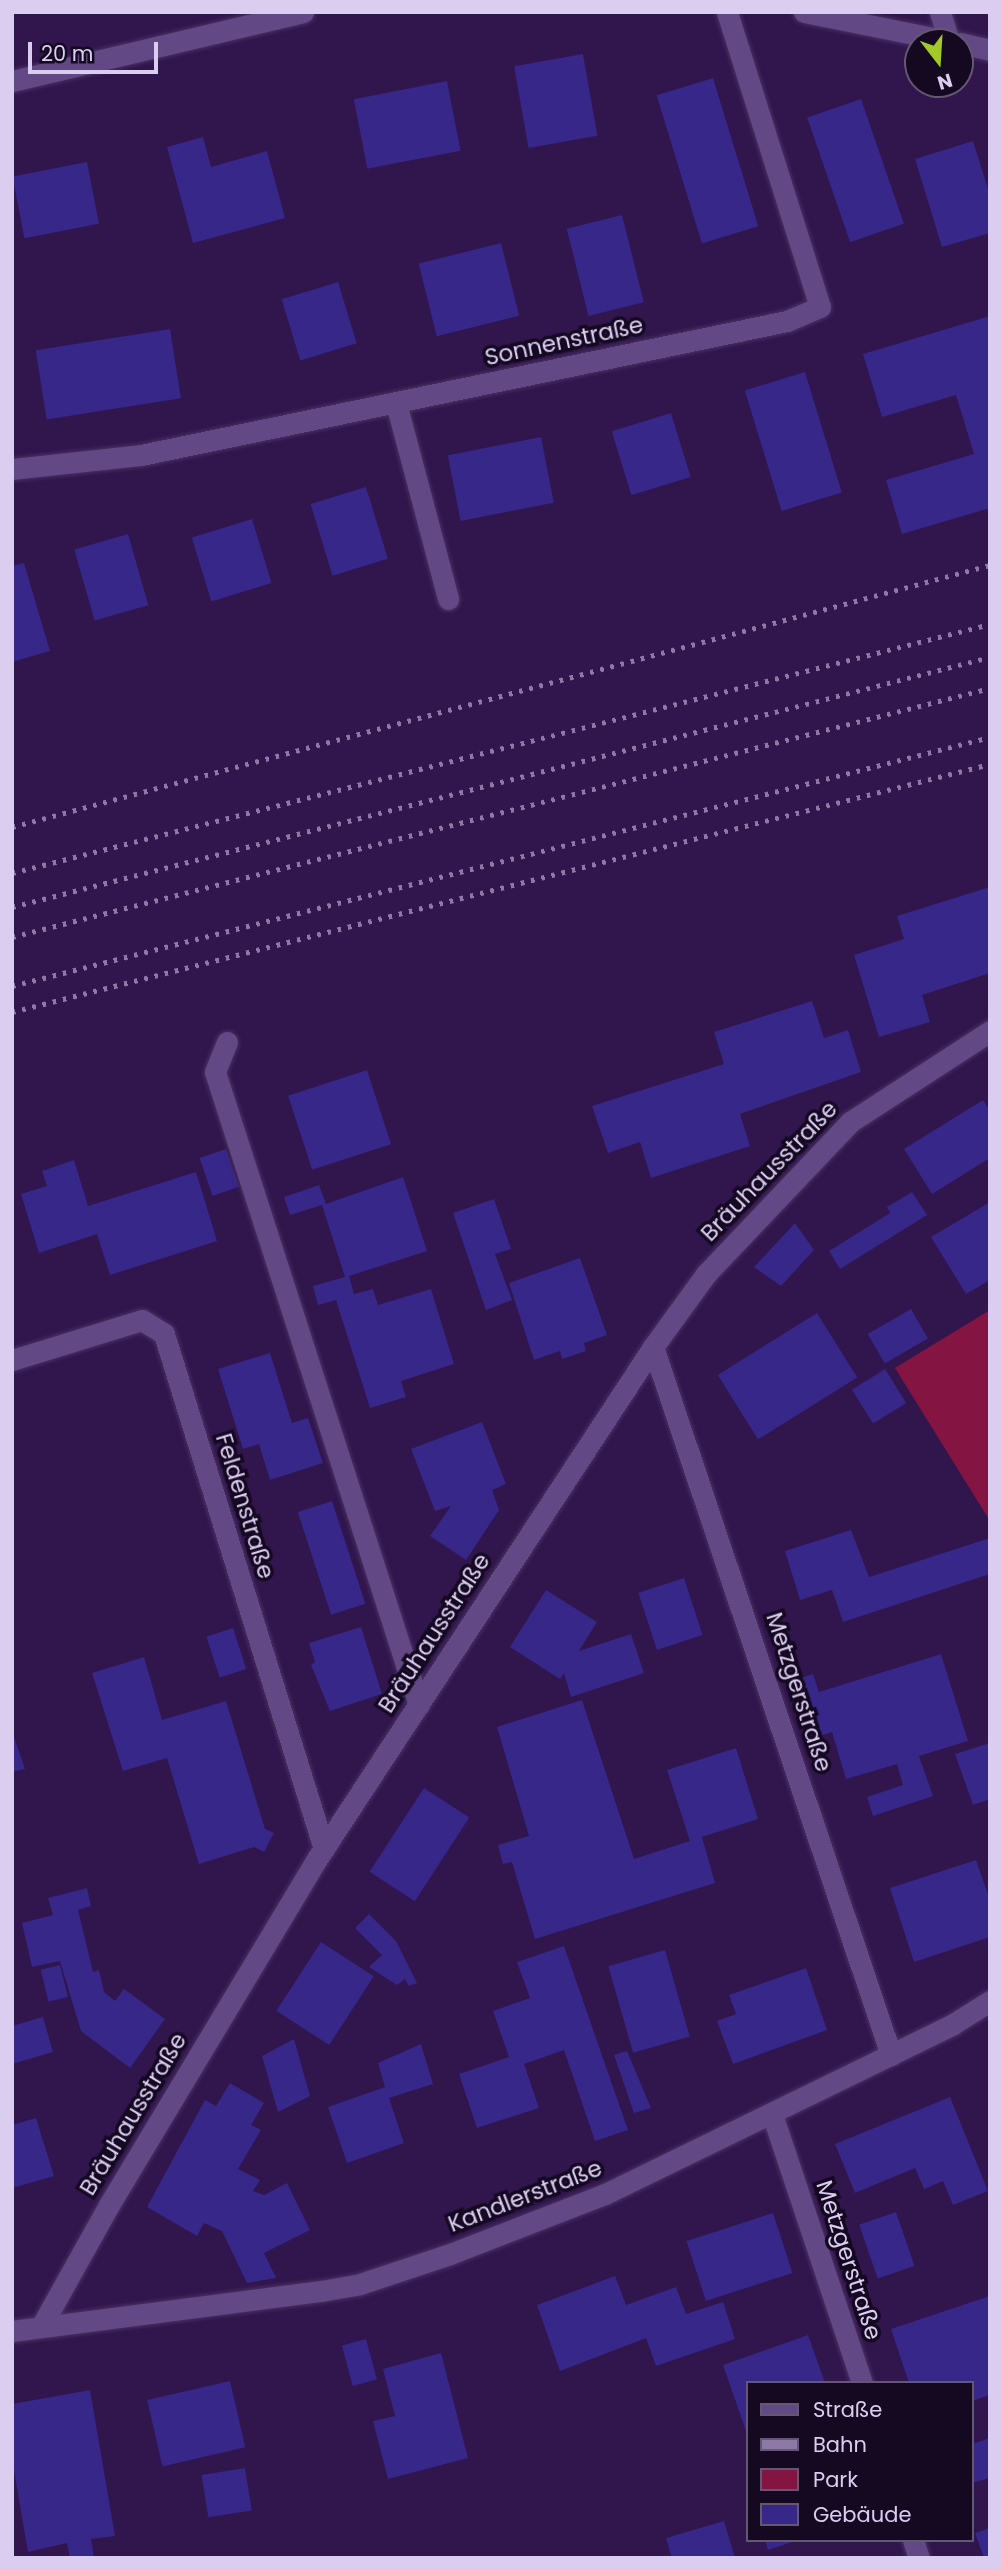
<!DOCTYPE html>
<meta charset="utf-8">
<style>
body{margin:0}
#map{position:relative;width:1002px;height:2570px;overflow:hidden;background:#31154d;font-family:Poppins,sans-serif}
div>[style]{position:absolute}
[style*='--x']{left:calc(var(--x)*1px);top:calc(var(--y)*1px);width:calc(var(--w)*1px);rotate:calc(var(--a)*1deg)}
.green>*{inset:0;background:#841543}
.building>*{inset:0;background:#362788;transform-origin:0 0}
.roads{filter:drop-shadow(0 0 2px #483160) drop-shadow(0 0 2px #483160)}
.lane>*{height:21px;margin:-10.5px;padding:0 10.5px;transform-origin:10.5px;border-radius:10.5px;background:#624884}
.street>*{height:21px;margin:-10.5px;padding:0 10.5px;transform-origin:10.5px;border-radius:10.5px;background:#624884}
.rail>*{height:5px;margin-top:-2.5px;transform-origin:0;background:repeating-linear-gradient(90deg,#8e79a6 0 3.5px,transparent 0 10.5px)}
span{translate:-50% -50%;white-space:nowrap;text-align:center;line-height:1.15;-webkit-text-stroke:7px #140921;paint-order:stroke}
.street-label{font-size:23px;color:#dbcdf0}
.frame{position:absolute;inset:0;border:14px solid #dbcdf0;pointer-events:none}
.legend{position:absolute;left:746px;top:2381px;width:228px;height:161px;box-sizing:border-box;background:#140921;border:2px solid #645774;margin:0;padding:9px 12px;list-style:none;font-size:21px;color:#dbcdf0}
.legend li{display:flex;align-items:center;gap:14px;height:35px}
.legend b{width:35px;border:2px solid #645774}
.north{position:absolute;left:904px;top:28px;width:70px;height:70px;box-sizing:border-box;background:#140921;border:2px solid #645774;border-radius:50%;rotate:163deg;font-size:19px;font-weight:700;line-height:28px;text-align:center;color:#dbcdf0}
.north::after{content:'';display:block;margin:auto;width:24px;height:32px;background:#a3c926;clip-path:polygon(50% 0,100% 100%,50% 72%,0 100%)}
.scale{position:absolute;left:28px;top:42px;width:130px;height:32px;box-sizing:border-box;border:4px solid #dbcdf0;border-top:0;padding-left:9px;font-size:21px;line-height:24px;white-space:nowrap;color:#dbcdf0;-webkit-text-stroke:5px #140921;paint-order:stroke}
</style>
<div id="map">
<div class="green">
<div style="clip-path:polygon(990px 1310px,990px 1521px,895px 1368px)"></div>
</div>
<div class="building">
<div style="left:583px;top:54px;width:83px;height:70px;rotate:80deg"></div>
<div style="left:713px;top:78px;width:155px;height:59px;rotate:73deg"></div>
<div style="left:447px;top:81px;width:71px;height:95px;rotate:79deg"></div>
<div style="left:861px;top:99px;width:132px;height:57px;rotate:71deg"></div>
<div style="clip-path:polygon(203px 137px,211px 167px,267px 151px,285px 218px,193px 243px,167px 147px)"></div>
<div style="clip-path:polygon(973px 141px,990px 195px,990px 233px,942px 247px,915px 159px)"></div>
<div style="left:87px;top:162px;width:63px;height:76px;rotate:79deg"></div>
<div style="left:622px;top:215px;width:90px;height:57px;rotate:76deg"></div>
<div style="left:501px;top:243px;width:75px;height:85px;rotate:76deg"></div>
<div style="left:338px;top:282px;width:64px;height:59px;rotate:73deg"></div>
<div style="clip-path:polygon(990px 316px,990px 508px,902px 534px,886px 480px,974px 454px,956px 395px,882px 417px,863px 354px)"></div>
<div style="left:170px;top:329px;width:70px;height:136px;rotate:81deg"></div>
<div style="left:805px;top:372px;width:126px;height:63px;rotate:73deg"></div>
<div style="left:671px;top:413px;width:67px;height:62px;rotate:73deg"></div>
<div style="left:541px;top:437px;width:67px;height:95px;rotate:79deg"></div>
<div style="left:366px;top:487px;width:75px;height:58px;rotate:73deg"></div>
<div style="left:252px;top:519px;width:67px;height:63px;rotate:73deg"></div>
<div style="left:128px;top:534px;width:74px;height:56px;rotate:74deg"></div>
<div style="clip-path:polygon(24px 563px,50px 651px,12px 662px,12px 566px)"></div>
<div style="clip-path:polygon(990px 887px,990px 973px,922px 995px,930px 1022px,879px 1037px,854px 955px,904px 939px,897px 916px)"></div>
<div style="clip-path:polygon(812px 1001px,824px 1038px,848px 1030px,861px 1072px,740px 1114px,750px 1146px,651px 1178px,640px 1142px,608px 1153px,592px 1106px,724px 1064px,714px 1032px)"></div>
<div style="left:367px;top:1070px;width:78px;height:83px;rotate:72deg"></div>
<div style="clip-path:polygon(983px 1100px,990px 1111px,990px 1158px,932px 1194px,904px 1149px)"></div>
<div style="left:226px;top:1149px;width:40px;height:28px;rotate:71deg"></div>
<div style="clip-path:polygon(74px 1160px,88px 1206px,196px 1172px,217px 1241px,110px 1275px,97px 1234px,39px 1253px,21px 1194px,47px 1186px,42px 1171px)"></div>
<div style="clip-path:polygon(403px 1177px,427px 1251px,349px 1276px,354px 1294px,373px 1289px,378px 1305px,431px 1289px,454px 1364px,401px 1381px,406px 1397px,370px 1408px,336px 1300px,318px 1305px,313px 1286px,345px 1277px,322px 1205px,290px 1215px,284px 1197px,319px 1185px,326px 1204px)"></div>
<div style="clip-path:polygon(912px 1192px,927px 1215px,840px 1269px,829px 1251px,890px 1213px,887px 1207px)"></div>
<div style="clip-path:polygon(494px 1199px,511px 1249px,495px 1254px,512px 1300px,486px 1310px,453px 1213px)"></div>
<div style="clip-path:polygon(990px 1202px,990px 1280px,966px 1294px,931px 1237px)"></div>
<div style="clip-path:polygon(795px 1223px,814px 1250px,781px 1286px,754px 1267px)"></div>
<div style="clip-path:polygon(580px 1258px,607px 1335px,584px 1343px,586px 1351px,562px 1359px,560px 1351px,534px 1360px,509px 1283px)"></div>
<div style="left:911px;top:1309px;width:34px;height:50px;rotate:60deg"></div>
<div style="left:817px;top:1313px;width:76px;height:117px;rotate:58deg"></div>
<div style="clip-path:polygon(270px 1353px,292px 1423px,308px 1418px,323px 1463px,270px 1480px,259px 1444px,243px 1449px,218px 1369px)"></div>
<div style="left:885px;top:1369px;width:40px;height:39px;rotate:58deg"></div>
<div style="clip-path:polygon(482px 1422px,506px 1484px,492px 1490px,499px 1510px,466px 1560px,430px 1536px,451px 1506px,435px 1511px,411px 1449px)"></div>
<div style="left:332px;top:1501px;width:108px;height:36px;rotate:72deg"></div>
<div style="clip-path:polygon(851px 1530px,869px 1577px,990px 1538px,990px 1574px,843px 1622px,832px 1590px,800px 1600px,785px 1551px)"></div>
<div style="left:684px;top:1578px;width:60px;height:48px;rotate:72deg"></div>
<div style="clip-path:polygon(546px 1590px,597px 1622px,579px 1651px,631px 1634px,644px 1673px,571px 1697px,564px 1673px,560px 1679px,510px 1647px)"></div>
<div style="clip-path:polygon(361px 1627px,382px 1694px,330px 1711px,311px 1665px,315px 1662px,309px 1643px)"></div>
<div style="left:233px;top:1628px;width:43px;height:28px;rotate:72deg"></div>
<div style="clip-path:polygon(941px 1654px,968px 1741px,919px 1756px,933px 1796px,873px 1816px,867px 1797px,903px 1785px,897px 1764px,846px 1779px,832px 1732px,814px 1738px,795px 1680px,813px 1674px,819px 1692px)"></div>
<div style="clip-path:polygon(144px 1657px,162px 1720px,226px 1701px,265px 1829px,274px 1833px,264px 1852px,254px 1847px,199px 1864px,167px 1758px,123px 1771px,92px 1673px)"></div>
<div style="clip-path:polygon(582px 1700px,634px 1859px,690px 1841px,667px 1770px,736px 1748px,758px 1819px,702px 1837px,715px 1883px,535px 1939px,512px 1862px,503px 1864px,498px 1845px,529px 1836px,497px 1727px)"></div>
<div style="clip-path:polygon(12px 1731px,25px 1769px,12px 1772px)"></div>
<div style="clip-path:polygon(990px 1743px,990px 1799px,973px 1805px,955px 1754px)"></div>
<div style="left:424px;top:1788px;width:54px;height:100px;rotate:33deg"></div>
<div style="clip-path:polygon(976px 1860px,990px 1900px,990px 1937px,914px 1962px,890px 1888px)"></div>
<div style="clip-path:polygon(87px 1888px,91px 1906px,78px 1910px,93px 1972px,99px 1970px,104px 1992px,115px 2001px,124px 1989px,165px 2019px,130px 2068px,81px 2031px,60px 1961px,32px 1967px,22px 1923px,53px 1915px,48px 1898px)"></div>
<div style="clip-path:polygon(369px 1914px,396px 1941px,417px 1983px,409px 1986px,405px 1979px,397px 1985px,369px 1967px,382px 1955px,355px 1928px)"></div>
<div style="left:321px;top:1942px;width:63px;height:82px;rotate:33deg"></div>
<div style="clip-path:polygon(564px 1946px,628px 2130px,595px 2141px,564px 2050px,524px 2064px,539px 2108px,477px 2128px,459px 2074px,509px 2057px,493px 2011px,530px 1998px,517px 1962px)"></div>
<div style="left:665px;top:1950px;width:90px;height:59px;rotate:74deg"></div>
<div style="left:60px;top:1965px;width:33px;height:20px;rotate:76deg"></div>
<div style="clip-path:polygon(806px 1968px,827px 2030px,733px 2064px,717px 2021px,736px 2014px,729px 1995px)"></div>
<div style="clip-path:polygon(43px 2017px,53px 2052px,12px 2064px,12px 2026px)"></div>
<div style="clip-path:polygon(294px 2039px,310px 2096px,278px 2112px,262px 2056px)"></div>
<div style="clip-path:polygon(421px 2044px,433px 2084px,389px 2098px,404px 2143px,347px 2163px,328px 2107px,385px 2087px,378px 2063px)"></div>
<div style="clip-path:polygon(627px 2051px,651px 2108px,634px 2113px,614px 2055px)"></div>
<div style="clip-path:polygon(230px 2083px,264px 2103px,251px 2125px,261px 2130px,238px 2169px,260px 2180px,253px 2191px,264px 2195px,287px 2183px,310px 2230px,264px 2253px,276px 2278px,247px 2283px,222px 2231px,204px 2223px,197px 2236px,147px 2207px,205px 2100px,216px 2106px)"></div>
<div style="clip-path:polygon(950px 2097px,988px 2191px,953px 2205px,943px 2181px,924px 2189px,915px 2168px,855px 2193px,835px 2144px)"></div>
<div style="clip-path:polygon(36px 2118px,54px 2176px,12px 2188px,12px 2125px)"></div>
<div style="left:896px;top:2212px;width:57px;height:39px;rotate:71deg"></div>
<div style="left:773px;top:2213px;width:63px;height:91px;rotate:72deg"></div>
<div style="clip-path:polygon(615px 2276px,626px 2305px,676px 2287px,686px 2314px,723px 2302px,735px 2339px,656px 2366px,646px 2338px,560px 2371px,537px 2305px)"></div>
<div style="clip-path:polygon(990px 2296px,990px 2395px,972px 2401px,972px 2383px,909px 2383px,891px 2329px)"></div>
<div style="clip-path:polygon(808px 2335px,825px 2383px,748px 2383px,746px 2431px,723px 2365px)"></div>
<div style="left:366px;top:2339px;width:42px;height:25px;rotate:75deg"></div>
<div style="clip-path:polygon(441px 2353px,468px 2458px,388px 2479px,373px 2421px,395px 2416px,383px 2369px)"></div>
<div style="left:230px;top:2381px;width:68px;height:85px;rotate:77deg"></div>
<div style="clip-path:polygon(90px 2390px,115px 2536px,91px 2539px,94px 2558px,70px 2558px,67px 2543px,28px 2552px,12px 2459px,12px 2404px)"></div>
<div style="clip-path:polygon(990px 2438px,990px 2478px,972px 2483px,972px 2444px)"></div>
<div style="left:245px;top:2468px;width:43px;height:44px;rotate:81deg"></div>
<div style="clip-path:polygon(724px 2521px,735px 2558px,672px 2558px,666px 2538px)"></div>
<div style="clip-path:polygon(990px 2528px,990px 2558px,984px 2558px,975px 2533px)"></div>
<div style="clip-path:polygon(765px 2540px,794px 2540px,795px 2541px,768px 2550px)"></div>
</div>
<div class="roads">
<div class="lane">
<div style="--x:227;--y:1042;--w:32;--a:112"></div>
<div style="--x:215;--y:1072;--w:665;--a:72.14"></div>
</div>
<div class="street">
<div style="--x:804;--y:12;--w:152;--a:11.4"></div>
<div style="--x:940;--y:12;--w:30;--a:73"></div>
<div style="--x:960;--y:43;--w:31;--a:13"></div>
<div style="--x:12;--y:81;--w:299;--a:-13.3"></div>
<div style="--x:396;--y:403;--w:203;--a:75.1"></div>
<div style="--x:12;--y:469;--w:130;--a:-6.2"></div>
<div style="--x:141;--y:455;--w:660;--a:-11.72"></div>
<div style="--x:787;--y:321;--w:36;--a:-23"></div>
<div style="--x:820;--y:307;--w:309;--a:-107.5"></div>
<div style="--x:653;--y:1347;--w:747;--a:71.42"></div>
<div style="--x:12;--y:1360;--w:136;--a:-17.1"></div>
<div style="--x:142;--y:1320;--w:26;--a:32"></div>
<div style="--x:164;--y:1334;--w:539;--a:72.74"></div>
<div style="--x:772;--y:2114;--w:284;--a:71.5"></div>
<div style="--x:42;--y:2325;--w:137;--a:-60.8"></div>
<div style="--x:109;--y:2205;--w:400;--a:-59"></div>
<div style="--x:315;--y:1862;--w:616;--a:-56.72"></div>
<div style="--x:653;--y:1347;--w:90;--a:-54"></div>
<div style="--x:706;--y:1274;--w:209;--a:-46.5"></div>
<div style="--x:850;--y:1122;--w:167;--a:-33"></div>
<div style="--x:12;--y:2331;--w:312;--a:-7.4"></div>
<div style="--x:321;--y:2291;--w:40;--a:-10"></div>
<div style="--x:360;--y:2284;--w:95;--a:-18.4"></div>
<div style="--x:450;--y:2254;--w:166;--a:-21.2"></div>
<div style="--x:605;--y:2194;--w:387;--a:-26"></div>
<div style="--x:953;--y:2024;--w:44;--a:-31.9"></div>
<div style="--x:913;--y:2540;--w:19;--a:72"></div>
</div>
</div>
<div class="rail">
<div style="--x:12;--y:827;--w:1012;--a:-15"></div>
<div style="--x:12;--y:873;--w:1009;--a:-14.28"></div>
<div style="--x:12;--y:907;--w:1009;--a:-14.34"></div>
<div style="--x:12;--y:937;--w:1009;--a:-14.28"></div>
<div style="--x:12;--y:986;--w:1009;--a:-14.28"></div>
<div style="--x:12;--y:1012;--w:1009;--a:-14.23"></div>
</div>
<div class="street-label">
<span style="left:564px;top:341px;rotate:-12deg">Sonnenstraße</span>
<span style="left:769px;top:1171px;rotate:-46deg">Bräuhausstraße</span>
<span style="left:245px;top:1506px;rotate:73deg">Feldenstraße</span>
<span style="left:434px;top:1633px;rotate:-57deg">Bräuhausstraße</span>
<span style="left:799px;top:1692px;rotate:72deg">Metzgerstraße</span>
<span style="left:133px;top:2114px;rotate:-59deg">Bräuhausstraße</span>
<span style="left:525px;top:2196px;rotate:-21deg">Kandlerstraße</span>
<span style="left:849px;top:2260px;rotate:72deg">Metzgerstraße</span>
</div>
<div class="frame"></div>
<ul class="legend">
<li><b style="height:9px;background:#624884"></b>Straße</li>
<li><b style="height:9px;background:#8e79a6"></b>Bahn</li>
<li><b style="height:19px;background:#841543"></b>Park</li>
<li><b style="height:19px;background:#362788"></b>Gebäude</li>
</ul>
<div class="north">N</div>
<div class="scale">20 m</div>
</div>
